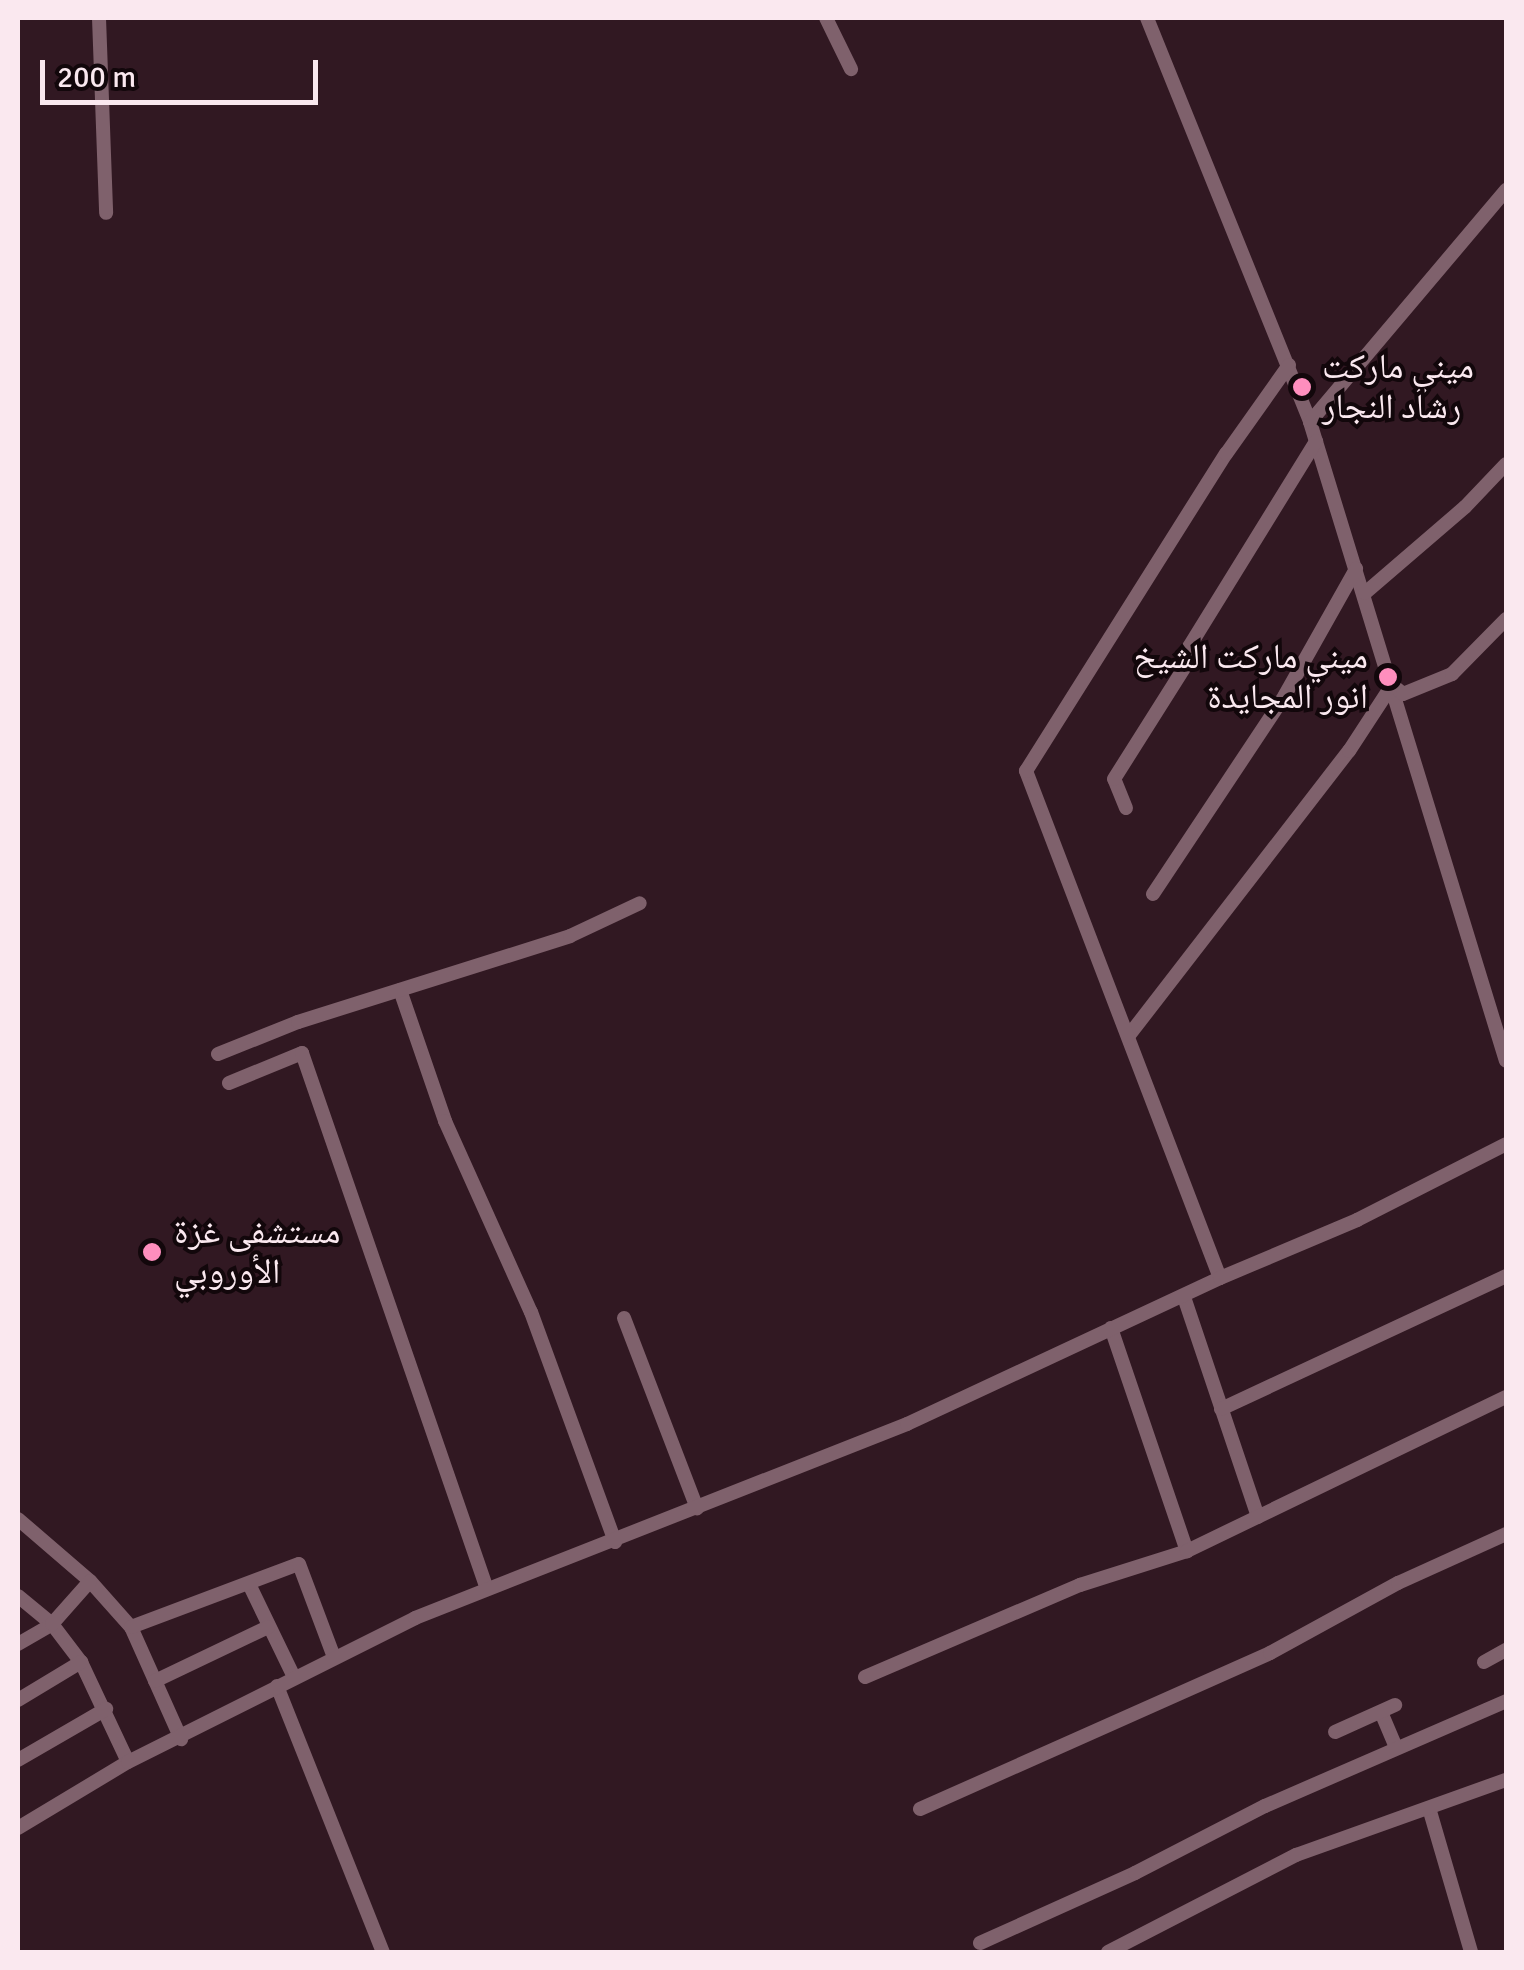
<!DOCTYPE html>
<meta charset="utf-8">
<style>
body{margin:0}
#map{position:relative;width:1524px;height:1970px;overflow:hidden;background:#311822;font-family:Signika,"Noto Naskh Arabic",sans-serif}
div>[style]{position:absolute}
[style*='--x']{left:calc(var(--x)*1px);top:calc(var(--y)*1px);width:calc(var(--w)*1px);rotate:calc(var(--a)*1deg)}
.minor>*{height:14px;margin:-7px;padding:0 7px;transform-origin:7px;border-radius:7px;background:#7f616c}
.dots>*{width:28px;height:28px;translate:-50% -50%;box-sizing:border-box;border:5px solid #12070b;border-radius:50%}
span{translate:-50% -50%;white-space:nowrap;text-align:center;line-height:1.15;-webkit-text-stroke:8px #12070b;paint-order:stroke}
.poi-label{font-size:35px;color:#fae8ef}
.left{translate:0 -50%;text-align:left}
.right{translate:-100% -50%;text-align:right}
.frame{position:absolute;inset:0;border:20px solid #fae8ef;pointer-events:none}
.scale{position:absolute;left:40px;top:60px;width:278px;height:45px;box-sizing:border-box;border:5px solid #fae8ef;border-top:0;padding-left:12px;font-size:30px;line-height:35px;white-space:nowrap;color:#fae8ef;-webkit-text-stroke:8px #12070b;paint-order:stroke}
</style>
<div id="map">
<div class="minor">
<div style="--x:99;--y:18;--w:195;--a:87.9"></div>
<div style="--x:826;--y:18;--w:57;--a:63.9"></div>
<div style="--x:1147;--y:18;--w:436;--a:68"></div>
<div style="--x:1310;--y:422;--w:668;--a:72.95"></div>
<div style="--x:1310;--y:422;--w:304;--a:-49.8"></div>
<div style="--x:1365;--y:593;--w:132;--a:-40.7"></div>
<div style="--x:1465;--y:507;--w:59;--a:-46.4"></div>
<div style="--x:1126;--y:808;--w:31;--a:-112"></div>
<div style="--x:1114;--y:779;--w:138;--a:-57.7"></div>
<div style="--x:1188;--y:662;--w:15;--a:-86"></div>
<div style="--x:1189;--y:647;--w:242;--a:-58.3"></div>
<div style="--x:1153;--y:894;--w:239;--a:-56.4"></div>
<div style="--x:1285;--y:695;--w:145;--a:-60.6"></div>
<div style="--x:400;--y:990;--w:139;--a:71"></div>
<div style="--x:445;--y:1121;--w:209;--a:65.8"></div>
<div style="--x:531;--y:1312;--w:245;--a:69.9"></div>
<div style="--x:1130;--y:1034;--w:358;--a:-52.3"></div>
<div style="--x:1349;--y:751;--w:79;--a:-56.9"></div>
<div style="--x:1392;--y:685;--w:14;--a:39"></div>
<div style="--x:1403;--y:694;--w:53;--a:-22.2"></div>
<div style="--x:1452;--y:674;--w:77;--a:-45.5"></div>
<div style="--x:218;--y:1054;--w:86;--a:-21.8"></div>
<div style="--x:298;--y:1022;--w:285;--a:-17.5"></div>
<div style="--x:570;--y:936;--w:77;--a:-25.2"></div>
<div style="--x:229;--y:1083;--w:79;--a:-22.3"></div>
<div style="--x:302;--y:1053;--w:567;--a:70.96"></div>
<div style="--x:1220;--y:1278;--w:543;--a:-110.94"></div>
<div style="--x:1026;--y:771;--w:375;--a:-57.8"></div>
<div style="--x:1226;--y:454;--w:109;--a:-54.7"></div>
<div style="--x:1184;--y:1297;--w:232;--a:71.4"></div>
<div style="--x:624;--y:1318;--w:204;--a:69"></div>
<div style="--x:1111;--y:1328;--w:236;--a:71.2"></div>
<div style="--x:1221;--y:1409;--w:315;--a:-25"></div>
<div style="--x:18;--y:1519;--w:95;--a:40.7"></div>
<div style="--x:90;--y:1581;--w:62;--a:48.3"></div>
<div style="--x:131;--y:1627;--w:123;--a:65.9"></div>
<div style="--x:249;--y:1584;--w:103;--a:64.2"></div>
<div style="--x:18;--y:1596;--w:44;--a:39.5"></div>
<div style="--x:52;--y:1624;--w:48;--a:52.7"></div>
<div style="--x:81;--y:1662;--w:110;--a:64.8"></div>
<div style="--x:131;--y:1627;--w:179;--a:-20.6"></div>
<div style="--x:299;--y:1564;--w:99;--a:69.4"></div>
<div style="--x:18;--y:1644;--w:39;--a:-30"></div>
<div style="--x:52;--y:1624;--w:57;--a:-48.5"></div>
<div style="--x:1484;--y:1662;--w:25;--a:-29"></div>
<div style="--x:865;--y:1677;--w:234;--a:-23.2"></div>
<div style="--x:1080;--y:1585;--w:112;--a:-17.6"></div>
<div style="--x:1187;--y:1551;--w:354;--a:-25.8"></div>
<div style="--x:155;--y:1681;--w:125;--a:-25.5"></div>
<div style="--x:277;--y:1686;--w:286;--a:68.3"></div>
<div style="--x:18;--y:1700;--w:74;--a:-31.1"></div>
<div style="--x:1381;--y:1712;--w:39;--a:67"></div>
<div style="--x:1335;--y:1732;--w:66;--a:-24.2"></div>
<div style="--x:18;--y:1760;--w:102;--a:-30.1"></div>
<div style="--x:1429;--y:1808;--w:150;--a:73.7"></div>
<div style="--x:920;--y:1809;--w:383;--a:-24"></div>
<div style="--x:1270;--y:1653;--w:146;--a:-28.7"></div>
<div style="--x:1398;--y:1583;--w:119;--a:-24.4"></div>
<div style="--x:18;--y:1828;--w:128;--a:-31"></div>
<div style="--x:128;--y:1762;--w:321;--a:-26.6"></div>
<div style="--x:415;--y:1618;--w:529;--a:-21.52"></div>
<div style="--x:907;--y:1424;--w:345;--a:-25"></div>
<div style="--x:1220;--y:1278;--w:149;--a:-22.9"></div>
<div style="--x:1357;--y:1220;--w:167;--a:-27"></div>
<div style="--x:980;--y:1943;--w:170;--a:-24.3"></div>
<div style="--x:1135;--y:1873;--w:146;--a:-27.3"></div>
<div style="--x:1265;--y:1806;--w:263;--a:-23.5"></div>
<div style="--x:1108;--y:1952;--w:212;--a:-27.3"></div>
<div style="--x:1296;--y:1855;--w:223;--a:-19.7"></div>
</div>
<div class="dots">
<div style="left:1302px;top:387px;background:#fe8ebd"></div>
<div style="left:1388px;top:677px;background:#fe8ebd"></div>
<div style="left:152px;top:1252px;background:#fe8ebd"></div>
</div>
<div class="poi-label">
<span class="left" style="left:1322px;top:387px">ميني ماركت<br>رشاد النجار</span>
<span class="right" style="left:1368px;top:677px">ميني ماركت الشيخ<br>انور المجايدة</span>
<span class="left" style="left:174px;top:1252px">مستشفى غزة<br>الأوروبي</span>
</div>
<div class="frame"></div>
<div class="scale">200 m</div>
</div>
